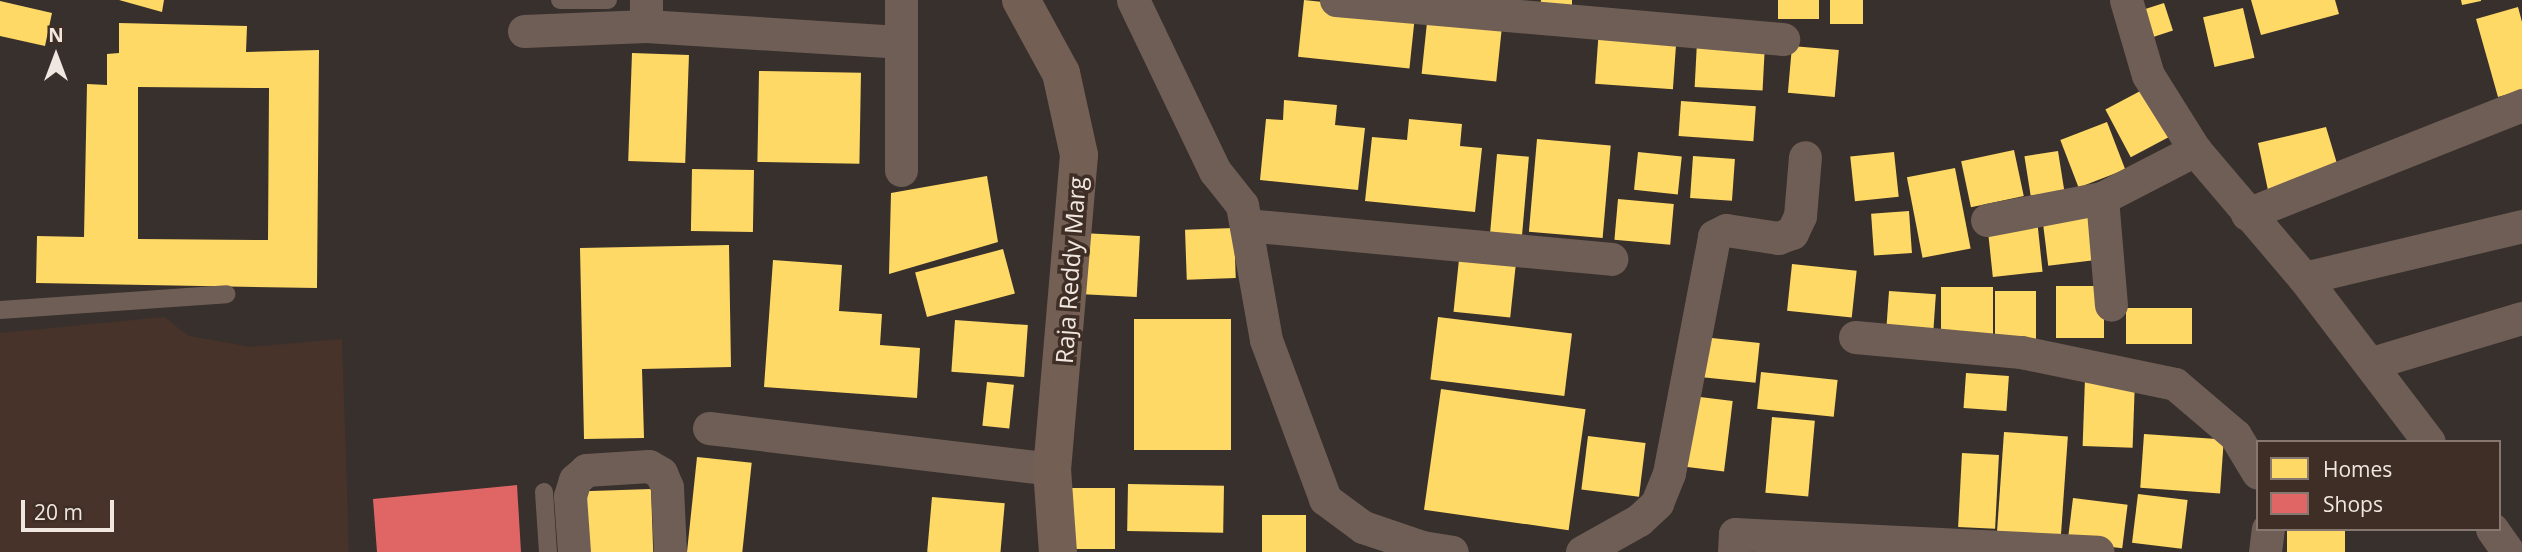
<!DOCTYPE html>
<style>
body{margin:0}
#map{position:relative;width:2522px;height:552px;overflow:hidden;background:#38302c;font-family:"Open Sans",sans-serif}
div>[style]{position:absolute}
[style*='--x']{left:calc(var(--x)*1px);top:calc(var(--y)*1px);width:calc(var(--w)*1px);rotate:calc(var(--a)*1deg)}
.built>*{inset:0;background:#473329}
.homes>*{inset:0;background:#ffd966;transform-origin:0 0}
.shops>*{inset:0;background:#e06666}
.lane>*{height:18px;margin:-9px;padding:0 9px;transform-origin:9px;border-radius:9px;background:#6f5e56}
.street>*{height:33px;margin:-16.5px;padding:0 16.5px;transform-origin:16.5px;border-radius:16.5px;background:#6f5e56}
.secondary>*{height:38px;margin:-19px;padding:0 19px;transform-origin:19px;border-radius:19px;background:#735f54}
span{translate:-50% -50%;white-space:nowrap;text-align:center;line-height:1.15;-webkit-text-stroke:7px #3e2e26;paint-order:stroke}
.street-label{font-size:24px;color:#f1e7e1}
.legend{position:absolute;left:2256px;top:440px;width:245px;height:91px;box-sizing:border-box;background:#3e2e26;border:2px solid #867871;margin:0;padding:9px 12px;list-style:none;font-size:21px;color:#f1e7e1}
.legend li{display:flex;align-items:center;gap:14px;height:35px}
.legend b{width:35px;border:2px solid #867871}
.north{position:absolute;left:21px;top:21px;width:70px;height:70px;-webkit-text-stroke:5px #3e2e26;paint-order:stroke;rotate:0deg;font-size:19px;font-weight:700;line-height:28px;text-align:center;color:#f1e7e1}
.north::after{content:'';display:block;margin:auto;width:24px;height:32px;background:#f1e7e1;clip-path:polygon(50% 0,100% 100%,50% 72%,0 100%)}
.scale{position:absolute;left:21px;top:500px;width:93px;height:32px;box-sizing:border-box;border:4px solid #f1e7e1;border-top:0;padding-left:9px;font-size:21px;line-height:24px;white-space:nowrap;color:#f1e7e1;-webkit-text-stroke:5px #3e2e26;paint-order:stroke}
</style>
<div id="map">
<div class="built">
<div style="clip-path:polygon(164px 317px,189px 336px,251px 347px,342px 339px,349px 552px,0 552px,0 333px)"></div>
</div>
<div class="homes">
<div style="clip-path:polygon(119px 0,164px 0,162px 12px)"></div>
<div style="left:1304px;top:0;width:112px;height:57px;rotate:6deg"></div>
<div style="clip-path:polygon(1541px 0,1572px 0,1572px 9px,1540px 7px)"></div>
<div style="left:1778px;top:0;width:41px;height:19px"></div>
<div style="left:1830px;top:0;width:33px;height:24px"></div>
<div style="clip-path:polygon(2251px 0,2335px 0,2339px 14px,2261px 35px)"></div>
<div style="clip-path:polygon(2461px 0,2481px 0,2481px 1px,2462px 5px)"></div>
<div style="clip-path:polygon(0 1px,52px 13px,45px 46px,0 36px)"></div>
<div style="left:2164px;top:3px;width:29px;height:36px;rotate:72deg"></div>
<div style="clip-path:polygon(2518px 7px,2522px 22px,2522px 90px,2498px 97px,2476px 19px)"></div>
<div style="left:2243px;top:8px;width:51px;height:41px;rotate:77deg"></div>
<div style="left:1428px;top:13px;width:75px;height:61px;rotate:6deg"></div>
<div style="clip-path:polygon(evenodd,119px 23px,247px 26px,246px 52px,319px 50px,317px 288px,36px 283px,37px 236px,84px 237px,87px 84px,107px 85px,107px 54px,119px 53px,119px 23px,138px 87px,269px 88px,268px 240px,138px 239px,138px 87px)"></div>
<div style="left:1599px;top:28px;width:78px;height:56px;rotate:4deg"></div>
<div style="left:1697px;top:42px;width:68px;height:45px;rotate:3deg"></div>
<div style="left:1792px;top:46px;width:47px;height:47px;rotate:5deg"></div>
<div style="left:632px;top:53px;width:57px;height:108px;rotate:2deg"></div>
<div style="left:759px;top:71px;width:102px;height:91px;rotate:1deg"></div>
<div style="left:2146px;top:88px;width:54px;height:46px;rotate:62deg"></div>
<div style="clip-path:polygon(1284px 100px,1337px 105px,1335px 125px,1365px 128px,1358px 190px,1260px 180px,1266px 119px,1283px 120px)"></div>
<div style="left:1681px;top:101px;width:75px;height:35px;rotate:4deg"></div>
<div style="clip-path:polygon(1409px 119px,1462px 124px,1460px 146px,1482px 148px,1475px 212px,1365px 201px,1372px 137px,1407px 140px)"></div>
<div style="left:2107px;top:122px;width:51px;height:50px;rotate:69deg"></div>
<div style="clip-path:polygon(2326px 127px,2338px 167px,2269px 195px,2258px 143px)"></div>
<div style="left:1537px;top:139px;width:74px;height:93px;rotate:5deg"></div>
<div style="left:2014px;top:150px;width:47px;height:54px;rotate:78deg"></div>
<div style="left:2058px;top:151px;width:40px;height:34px;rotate:81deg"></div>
<div style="left:1638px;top:152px;width:44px;height:38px;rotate:6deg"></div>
<div style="left:1894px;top:152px;width:45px;height:44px;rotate:84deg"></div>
<div style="left:1497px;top:154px;width:32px;height:79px;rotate:5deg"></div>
<div style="left:1693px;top:156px;width:42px;height:42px;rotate:4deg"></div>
<div style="left:1955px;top:168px;width:82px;height:49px;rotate:79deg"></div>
<div style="left:692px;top:169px;width:62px;height:62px;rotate:1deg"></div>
<div style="clip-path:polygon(987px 176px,998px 242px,889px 274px,891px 193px)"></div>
<div style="left:1618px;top:199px;width:56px;height:41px;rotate:5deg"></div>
<div style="left:1909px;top:211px;width:42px;height:38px;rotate:86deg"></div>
<div style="left:2092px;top:212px;width:48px;height:50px;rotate:83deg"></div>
<div style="left:2037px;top:219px;width:53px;height:50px;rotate:84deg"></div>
<div style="left:1234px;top:228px;width:50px;height:49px;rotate:88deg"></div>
<div style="left:1082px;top:233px;width:58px;height:61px;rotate:3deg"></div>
<div style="clip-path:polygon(729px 245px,731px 367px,642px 369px,644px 438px,584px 439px,580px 248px)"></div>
<div style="left:1003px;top:249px;width:46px;height:91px;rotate:75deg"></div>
<div style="left:1460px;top:250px;width:57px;height:62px;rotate:6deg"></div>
<div style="clip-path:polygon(773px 260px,842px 265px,839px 311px,882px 314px,880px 345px,920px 348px,917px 398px,764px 387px)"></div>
<div style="left:1792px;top:264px;width:65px;height:47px;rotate:6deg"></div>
<div style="left:2104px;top:286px;width:52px;height:48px;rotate:90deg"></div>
<div style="left:1941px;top:287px;width:52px;height:55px"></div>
<div style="left:1889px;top:291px;width:47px;height:41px;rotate:4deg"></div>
<div style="left:1995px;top:291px;width:41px;height:49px"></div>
<div style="left:2126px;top:308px;width:66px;height:36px"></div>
<div style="left:1438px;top:317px;width:135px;height:63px;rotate:7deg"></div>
<div style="left:1134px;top:319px;width:97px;height:131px"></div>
<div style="left:955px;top:320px;width:73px;height:52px;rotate:4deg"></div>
<div style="left:1702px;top:337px;width:58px;height:40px;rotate:6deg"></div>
<div style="left:1761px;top:372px;width:77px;height:37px;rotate:6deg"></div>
<div style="left:1966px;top:373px;width:43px;height:35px;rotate:4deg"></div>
<div style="left:2085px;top:378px;width:50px;height:68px;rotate:2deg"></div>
<div style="left:987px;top:382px;width:27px;height:44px;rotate:6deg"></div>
<div style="left:1441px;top:389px;width:146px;height:122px;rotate:8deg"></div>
<div style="left:1692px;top:396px;width:41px;height:71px;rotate:7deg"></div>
<div style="left:1772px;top:417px;width:43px;height:76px;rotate:5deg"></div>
<div style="left:2004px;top:432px;width:64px;height:104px;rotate:4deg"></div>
<div style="left:2144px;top:434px;width:80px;height:54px;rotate:4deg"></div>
<div style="left:1588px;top:436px;width:58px;height:54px;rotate:7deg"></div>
<div style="left:1962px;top:453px;width:37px;height:74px;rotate:3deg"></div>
<div style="left:697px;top:457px;width:55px;height:96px;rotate:6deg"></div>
<div style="left:1128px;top:484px;width:96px;height:47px;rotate:1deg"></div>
<div style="left:1062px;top:488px;width:53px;height:61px"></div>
<div style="left:651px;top:489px;width:63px;height:67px;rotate:88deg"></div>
<div style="left:2138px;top:494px;width:50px;height:49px;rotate:7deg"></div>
<div style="left:932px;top:497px;width:73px;height:55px;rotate:5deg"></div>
<div style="left:2073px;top:498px;width:55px;height:44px;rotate:7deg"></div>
<div style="left:1262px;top:515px;width:44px;height:37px"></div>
<div style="left:2287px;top:529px;width:58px;height:23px"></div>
</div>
<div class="shops">
<div style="clip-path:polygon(517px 485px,521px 552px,377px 552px,373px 499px)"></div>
</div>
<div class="lane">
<div style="--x:560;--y:0;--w:48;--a:0"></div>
<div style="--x:0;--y:310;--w:227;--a:-4"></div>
<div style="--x:544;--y:492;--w:60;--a:86.2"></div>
</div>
<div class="street">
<div style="--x:646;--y:0;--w:26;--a:90"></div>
<div style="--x:646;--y:26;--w:253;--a:3.6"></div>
<div style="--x:1133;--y:0;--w:190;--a:64.4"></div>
<div style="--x:1215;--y:171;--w:43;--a:51.5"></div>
<div style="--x:1242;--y:205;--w:137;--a:79.9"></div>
<div style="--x:1266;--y:340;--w:170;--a:69.6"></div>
<div style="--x:1325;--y:499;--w:47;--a:36.4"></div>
<div style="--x:1363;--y:527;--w:62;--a:18.7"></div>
<div style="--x:1422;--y:547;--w:30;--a:9"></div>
<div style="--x:1336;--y:0;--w:449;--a:5"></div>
<div style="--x:2126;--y:0;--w:78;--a:73.7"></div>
<div style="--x:2148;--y:75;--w:89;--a:57.9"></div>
<div style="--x:2195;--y:150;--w:168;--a:49.6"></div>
<div style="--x:2304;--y:278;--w:206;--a:52.7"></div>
<div style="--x:524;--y:31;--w:122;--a:-2.3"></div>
<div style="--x:901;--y:170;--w:170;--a:-90"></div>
<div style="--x:2102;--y:198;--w:107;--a:85.2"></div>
<div style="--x:2247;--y:214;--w:296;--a:-21.6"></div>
<div style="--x:1987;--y:220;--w:117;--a:-10.8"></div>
<div style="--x:2102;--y:198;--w:105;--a:-27.3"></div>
<div style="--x:1246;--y:225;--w:367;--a:5.3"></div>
<div style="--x:2304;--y:278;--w:224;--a:-13.4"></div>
<div style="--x:1855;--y:337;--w:167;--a:5.2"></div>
<div style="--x:2021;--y:352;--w:157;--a:11.7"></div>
<div style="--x:2175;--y:384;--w:79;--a:40.4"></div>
<div style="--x:2235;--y:435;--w:44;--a:58.8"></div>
<div style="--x:2372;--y:363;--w:157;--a:-16.7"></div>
<div style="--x:709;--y:428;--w:345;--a:6.8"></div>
<div style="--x:2492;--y:529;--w:28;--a:55"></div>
<div style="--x:574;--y:552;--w:56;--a:-94.1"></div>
<div style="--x:570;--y:496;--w:17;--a:-73"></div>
<div style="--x:575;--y:480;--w:15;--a:-42"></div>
<div style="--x:586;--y:470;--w:63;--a:-3.6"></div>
<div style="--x:649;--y:466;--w:14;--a:30"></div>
<div style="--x:661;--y:473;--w:15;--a:67"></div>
<div style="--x:667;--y:487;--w:65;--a:87.4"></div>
<div style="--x:1582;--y:552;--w:65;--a:-29.3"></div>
<div style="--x:1639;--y:520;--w:25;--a:-43"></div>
<div style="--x:1657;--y:503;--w:32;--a:-68"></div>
<div style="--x:1669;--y:473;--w:241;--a:-79.2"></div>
<div style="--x:1714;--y:236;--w:13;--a:-27"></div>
<div style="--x:1726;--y:230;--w:53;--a:8.7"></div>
<div style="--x:1778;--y:238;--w:15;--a:-20"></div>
<div style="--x:1792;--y:233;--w:19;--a:-65"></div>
<div style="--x:1800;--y:216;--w:59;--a:-85.2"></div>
<div style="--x:1734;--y:552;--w:18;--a:-87"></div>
<div style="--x:1735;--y:534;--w:363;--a:2.8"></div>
<div style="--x:2265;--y:552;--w:23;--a:-83"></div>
</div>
<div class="secondary">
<div style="--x:1021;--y:0;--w:83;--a:61.3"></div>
<div style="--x:1061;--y:73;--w:84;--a:77.6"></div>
<div style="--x:1079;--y:155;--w:315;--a:94.9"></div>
<div style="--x:1052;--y:469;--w:83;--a:85.9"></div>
</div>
<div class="street-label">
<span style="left:1070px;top:270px;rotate:-86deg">Raja Reddy Marg</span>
</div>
<ul class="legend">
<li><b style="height:19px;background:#ffd966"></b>Homes</li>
<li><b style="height:19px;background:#e06666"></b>Shops</li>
</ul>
<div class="north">N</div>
<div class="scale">20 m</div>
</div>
